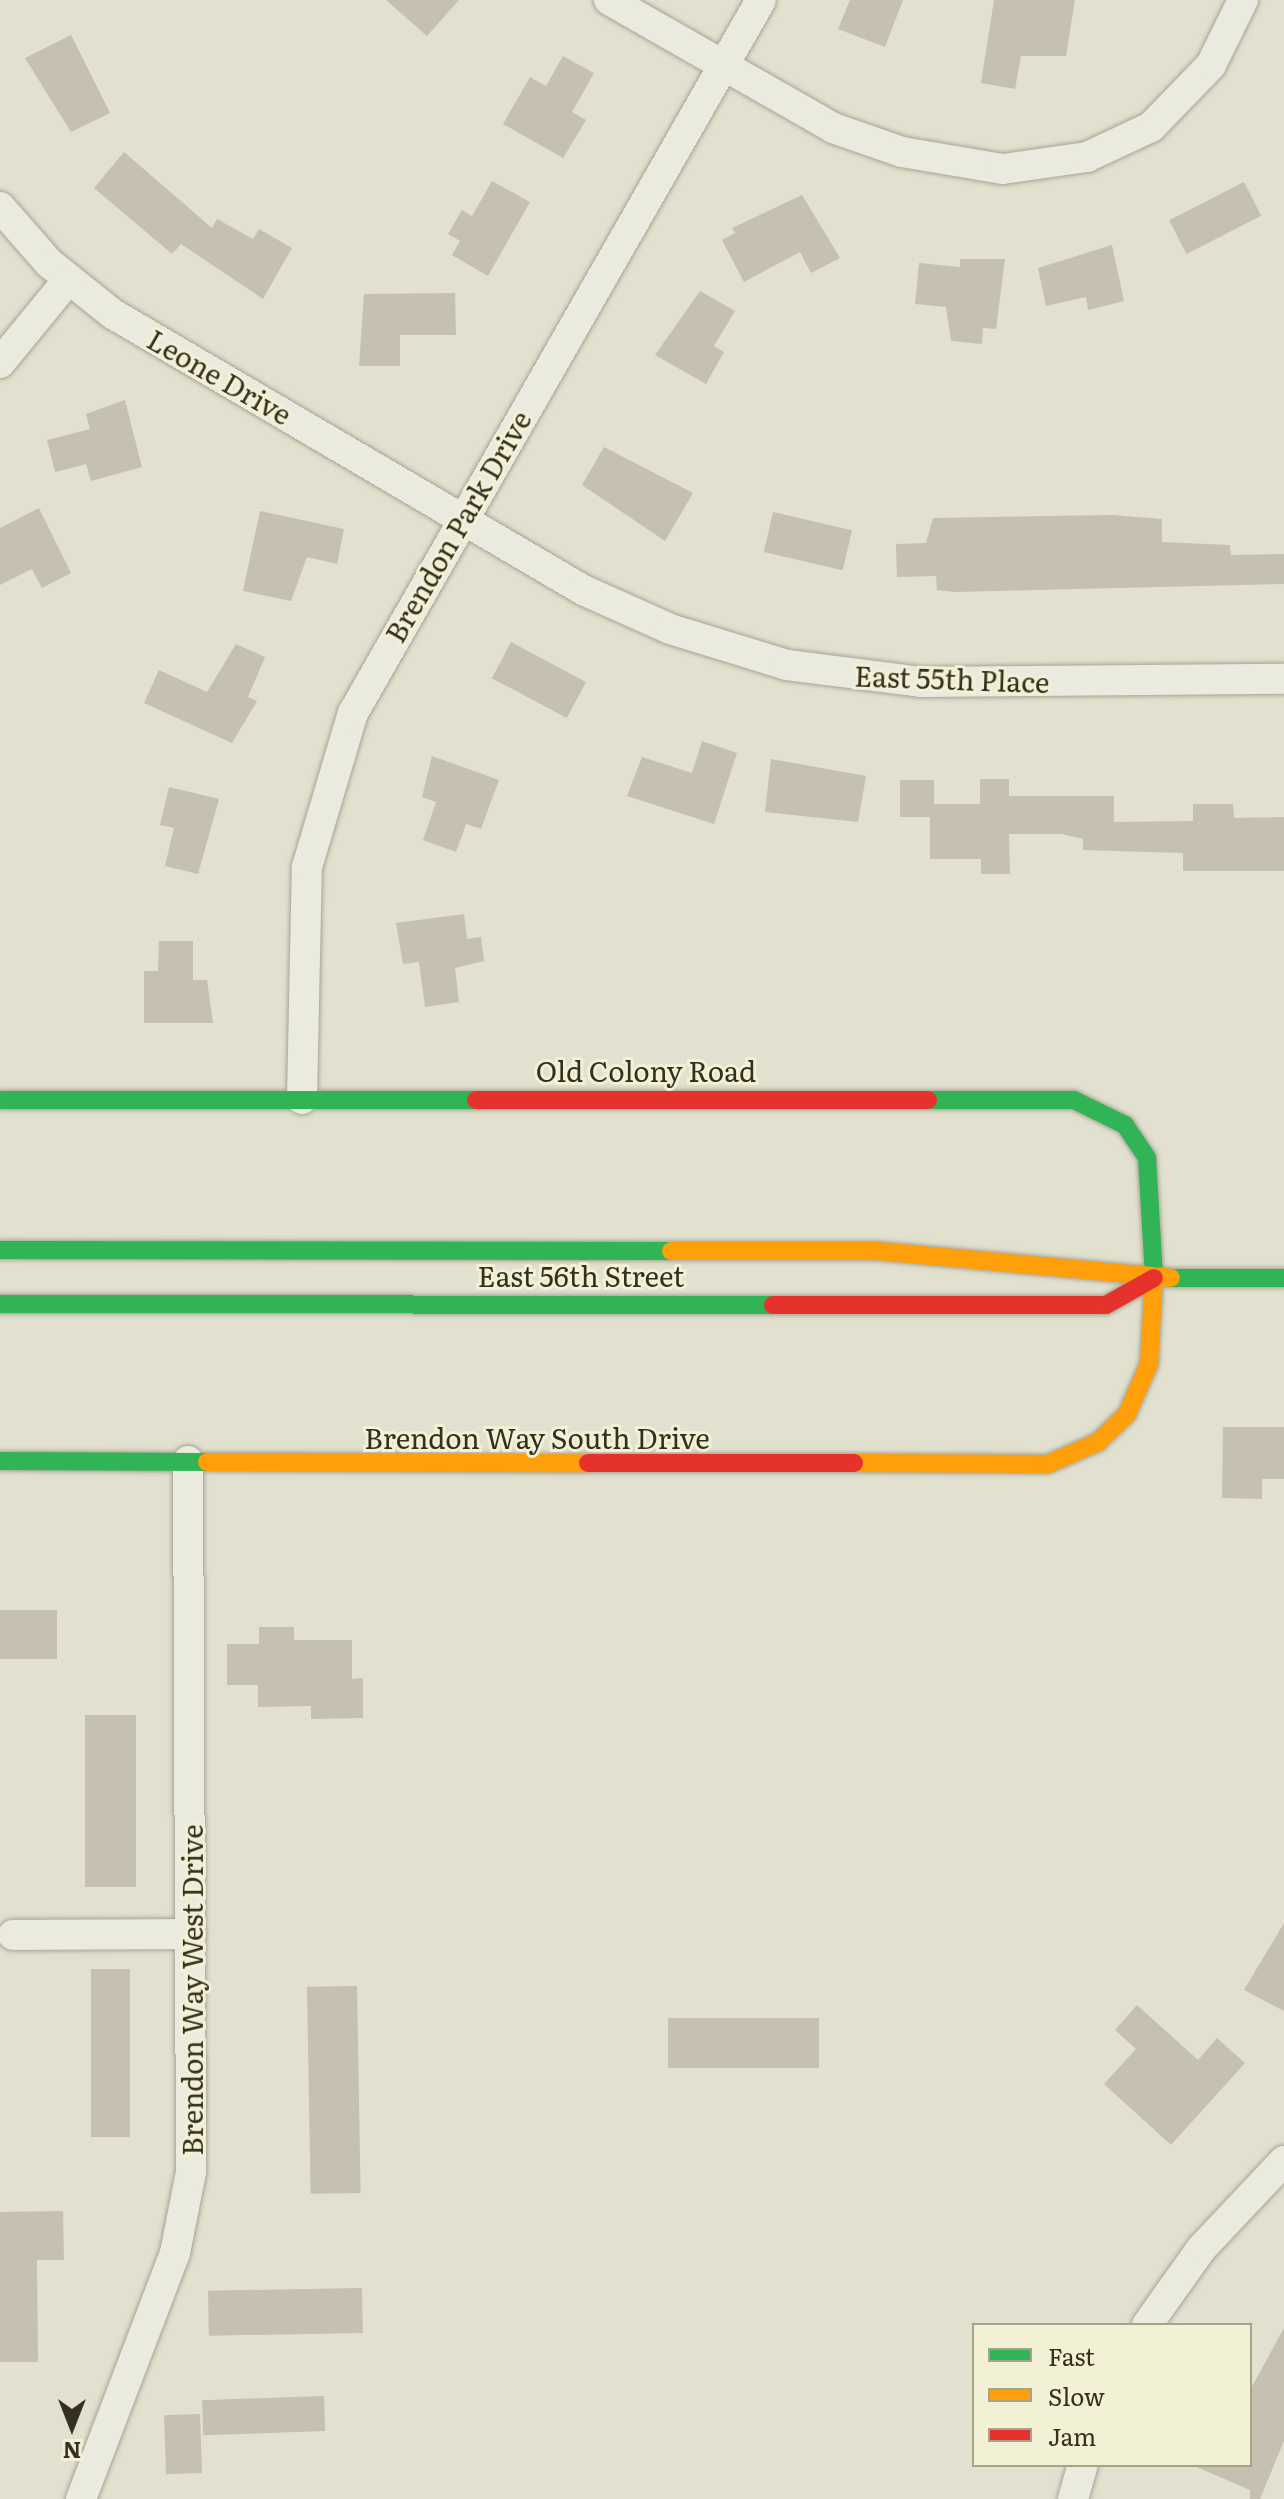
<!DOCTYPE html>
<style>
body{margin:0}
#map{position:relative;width:1284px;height:2499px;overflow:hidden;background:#e2e0ce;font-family:Literata,serif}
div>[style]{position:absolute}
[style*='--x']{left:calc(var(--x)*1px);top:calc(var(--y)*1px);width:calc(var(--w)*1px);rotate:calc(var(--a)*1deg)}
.building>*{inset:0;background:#c5c0af;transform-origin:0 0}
.roads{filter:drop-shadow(0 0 2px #a7a597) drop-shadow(0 0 2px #a7a597)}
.street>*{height:30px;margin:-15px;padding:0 15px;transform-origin:15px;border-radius:15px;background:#eaeadf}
.fast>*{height:18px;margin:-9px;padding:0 9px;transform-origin:9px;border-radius:9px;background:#30b455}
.slow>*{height:18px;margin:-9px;padding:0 9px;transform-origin:9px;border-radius:9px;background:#ff9f0a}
.jam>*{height:18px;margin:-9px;padding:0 9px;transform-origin:9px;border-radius:9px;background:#e5322d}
span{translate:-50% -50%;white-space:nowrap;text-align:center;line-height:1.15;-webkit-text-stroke:6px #f2f0d5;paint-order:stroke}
.street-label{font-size:28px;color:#352f20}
.legend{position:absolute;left:972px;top:2323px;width:280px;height:144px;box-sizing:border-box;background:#f2f0d5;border:2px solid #a6a38d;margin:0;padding:10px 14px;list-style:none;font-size:24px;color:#352f20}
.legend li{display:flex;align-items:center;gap:16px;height:40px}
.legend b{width:40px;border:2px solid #a6a38d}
.north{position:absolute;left:32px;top:2387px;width:80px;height:80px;-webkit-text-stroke:6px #f2f0d5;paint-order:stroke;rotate:180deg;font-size:22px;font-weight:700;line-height:32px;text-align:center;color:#352f20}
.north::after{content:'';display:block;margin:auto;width:28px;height:36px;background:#352f20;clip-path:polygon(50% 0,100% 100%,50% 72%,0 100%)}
</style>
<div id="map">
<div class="building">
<div style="clip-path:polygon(386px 0,459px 0,427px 36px)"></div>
<div style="clip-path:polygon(850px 0,903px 0,885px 47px,838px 29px)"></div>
<div style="clip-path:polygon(994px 0,1075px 0,1066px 56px,1021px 56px,1015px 89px,981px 83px)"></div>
<div style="clip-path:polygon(71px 35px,110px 113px,71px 132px,25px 58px)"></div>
<div style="clip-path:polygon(563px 56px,594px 73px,572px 112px,586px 120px,563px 158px,503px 124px,530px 77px,546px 86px)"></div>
<div style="clip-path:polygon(124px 152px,212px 228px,217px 219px,253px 239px,259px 229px,292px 248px,263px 299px,181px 244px,172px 254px,94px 188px)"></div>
<div style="clip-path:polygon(492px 181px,530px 202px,488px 276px,452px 255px,460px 241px,448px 234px,462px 210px,472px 216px)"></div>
<div style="left:1244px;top:182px;width:38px;height:84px;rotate:63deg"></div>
<div style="clip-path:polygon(802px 195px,840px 258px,811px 273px,800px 252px,744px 282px,722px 240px,735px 233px,732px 228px)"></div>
<div style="clip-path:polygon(1112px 245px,1124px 301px,1088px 310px,1086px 297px,1046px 306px,1038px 268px)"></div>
<div style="clip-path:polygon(960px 259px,1005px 259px,996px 329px,983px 328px,982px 344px,951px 341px,946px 307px,915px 304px,919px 263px,960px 267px)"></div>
<div style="clip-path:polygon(700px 291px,735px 311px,714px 346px,724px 352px,706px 384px,655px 355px)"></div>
<div style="clip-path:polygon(455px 293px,456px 335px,400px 335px,400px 366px,359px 366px,364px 294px)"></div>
<div style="clip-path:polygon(125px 400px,142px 467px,91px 481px,86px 464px,55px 472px,47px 440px,90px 429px,86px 414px)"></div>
<div style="clip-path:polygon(604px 447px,693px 493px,665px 541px,582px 485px)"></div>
<div style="clip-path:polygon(39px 508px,71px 573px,42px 588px,32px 569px,0 585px,0 528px)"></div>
<div style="clip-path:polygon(260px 511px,344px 529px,337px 564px,307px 557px,291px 601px,243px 591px)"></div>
<div style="left:773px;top:512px;width:81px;height:41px;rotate:13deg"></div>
<div style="clip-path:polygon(1113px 515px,1162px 519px,1162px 542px,1230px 545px,1231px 555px,1284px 554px,1284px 584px,955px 592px,937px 590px,936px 576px,897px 577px,896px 544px,926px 543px,933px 518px)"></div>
<div style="left:511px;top:642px;width:85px;height:41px;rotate:28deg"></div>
<div style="clip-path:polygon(236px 644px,265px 657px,248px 697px,257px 701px,232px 743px,144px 703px,159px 670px,207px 692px)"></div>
<div style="clip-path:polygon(702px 741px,737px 753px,714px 824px,627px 796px,642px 757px,692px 773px)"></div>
<div style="clip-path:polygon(432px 756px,499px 780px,481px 829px,466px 824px,456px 852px,423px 840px,436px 802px,422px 797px)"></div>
<div style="clip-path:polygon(771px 759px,866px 776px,858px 822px,765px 812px)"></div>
<div style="clip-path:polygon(980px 779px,1009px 779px,1009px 796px,1114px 796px,1114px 822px,1193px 821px,1193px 804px,1233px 804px,1234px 818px,1284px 817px,1284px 871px,1183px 871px,1183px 853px,1083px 850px,1083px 839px,1062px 834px,1009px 834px,1010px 874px,981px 874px,981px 859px,930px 859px,930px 817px,900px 817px,900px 780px,934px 780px,934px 804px,980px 804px)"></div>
<div style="clip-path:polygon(169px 787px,219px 799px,198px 874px,165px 866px,174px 828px,160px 825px)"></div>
<div style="clip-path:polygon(464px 914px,467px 939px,481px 937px,484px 961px,455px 968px,459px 1002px,425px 1007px,419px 962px,403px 964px,396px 923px)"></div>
<div style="clip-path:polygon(159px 941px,193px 941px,193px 980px,207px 980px,213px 1023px,144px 1023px,144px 971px,158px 971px)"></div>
<div style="clip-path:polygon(1223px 1427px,1284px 1427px,1284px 1479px,1262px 1479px,1262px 1499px,1222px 1498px)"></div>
<div style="left:0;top:1610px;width:57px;height:49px"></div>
<div style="clip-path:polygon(259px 1627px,294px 1627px,294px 1640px,352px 1640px,352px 1679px,363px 1678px,363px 1718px,311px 1719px,311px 1706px,258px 1707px,258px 1685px,227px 1685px,227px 1644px,259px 1644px)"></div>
<div style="left:85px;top:1715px;width:51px;height:172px"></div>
<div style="clip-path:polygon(1284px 1923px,1284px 2011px,1244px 1990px)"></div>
<div style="left:91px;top:1969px;width:39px;height:168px"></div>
<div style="left:357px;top:1986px;width:207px;height:50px;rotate:89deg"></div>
<div style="clip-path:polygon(1137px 2005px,1198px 2060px,1217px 2038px,1245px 2063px,1171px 2145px,1104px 2084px,1136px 2049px,1115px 2030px)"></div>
<div style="left:668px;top:2018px;width:151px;height:50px"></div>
<div style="clip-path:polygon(63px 2211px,64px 2260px,37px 2260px,38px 2362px,0 2362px,0 2212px)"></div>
<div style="left:362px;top:2288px;width:45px;height:154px;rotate:89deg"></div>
<div style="clip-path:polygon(1284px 2328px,1284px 2441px,1260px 2499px,1250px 2499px,1250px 2490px,1192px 2465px,1250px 2465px,1250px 2390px)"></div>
<div style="left:324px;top:2396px;width:35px;height:122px;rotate:88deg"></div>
<div style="left:200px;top:2414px;width:59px;height:36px;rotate:88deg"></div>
</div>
<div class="roads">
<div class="street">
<div style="--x:609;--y:0;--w:258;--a:29.7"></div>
<div style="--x:833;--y:128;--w:73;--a:19.2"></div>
<div style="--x:902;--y:152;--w:102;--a:9.6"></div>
<div style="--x:1003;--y:169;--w:85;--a:-8.1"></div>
<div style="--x:1087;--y:157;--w:71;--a:-25.1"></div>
<div style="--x:1151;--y:127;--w:86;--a:-45.9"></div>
<div style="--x:1211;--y:65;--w:72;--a:-63.8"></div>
<div style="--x:0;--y:207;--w:74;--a:48.8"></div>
<div style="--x:49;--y:263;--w:82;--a:38.6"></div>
<div style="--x:113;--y:314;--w:545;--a:30.42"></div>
<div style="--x:583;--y:590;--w:95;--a:24.1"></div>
<div style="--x:670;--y:629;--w:122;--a:17.1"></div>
<div style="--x:787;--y:665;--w:135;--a:7.2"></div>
<div style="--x:921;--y:682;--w:363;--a:-0.5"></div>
<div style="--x:0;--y:363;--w:107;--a:-50.7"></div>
<div style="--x:302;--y:1099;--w:232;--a:-88.8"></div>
<div style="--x:307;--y:867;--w:161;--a:-73.4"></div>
<div style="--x:353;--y:713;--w:821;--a:-60.22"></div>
<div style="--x:13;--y:1935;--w:178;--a:-0.3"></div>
<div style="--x:1147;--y:2325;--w:93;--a:-54.6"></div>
<div style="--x:1201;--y:2249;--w:121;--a:-46.7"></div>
<div style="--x:81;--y:2499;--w:263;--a:-69.1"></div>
<div style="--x:175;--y:2253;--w:83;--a:-78.8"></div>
<div style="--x:191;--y:2172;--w:711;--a:-90.24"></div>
<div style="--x:1073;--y:2499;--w:35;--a:-74"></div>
</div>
<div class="fast">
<div style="--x:0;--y:1100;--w:476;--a:0"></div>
<div style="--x:928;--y:1100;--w:146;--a:0"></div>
<div style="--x:1074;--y:1100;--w:57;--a:26.1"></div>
<div style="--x:1125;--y:1125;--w:40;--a:56"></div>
<div style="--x:1147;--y:1158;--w:119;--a:86.6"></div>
<div style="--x:0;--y:1250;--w:671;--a:0.09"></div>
<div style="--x:1171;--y:1278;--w:113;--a:0"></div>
<div style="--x:0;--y:1304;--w:773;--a:0.07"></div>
<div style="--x:0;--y:1461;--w:207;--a:0.3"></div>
</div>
<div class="slow">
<div style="--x:671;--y:1251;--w:206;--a:0"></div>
<div style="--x:877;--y:1251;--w:295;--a:5.2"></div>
<div style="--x:207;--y:1462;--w:381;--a:0.2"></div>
<div style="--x:854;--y:1463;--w:194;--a:0.3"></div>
<div style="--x:1048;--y:1464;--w:55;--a:-23.7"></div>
<div style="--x:1098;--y:1442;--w:40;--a:-44"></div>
<div style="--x:1127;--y:1414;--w:55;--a:-66.3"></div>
<div style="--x:1149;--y:1364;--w:87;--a:-86.7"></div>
</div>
<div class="jam">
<div style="--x:476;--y:1100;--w:452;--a:0"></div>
<div style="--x:773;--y:1305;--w:333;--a:0"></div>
<div style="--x:1106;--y:1305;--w:55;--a:-29.4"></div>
<div style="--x:588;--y:1463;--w:266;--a:0"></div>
</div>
</div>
<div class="street-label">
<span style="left:220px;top:376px;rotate:30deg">Leone Drive</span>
<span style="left:457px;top:526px;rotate:-60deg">Brendon Park Drive</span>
<span style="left:952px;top:678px;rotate:2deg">East 55th Place</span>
<span style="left:646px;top:1070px">Old Colony Road</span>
<span style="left:581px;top:1275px">East 56th Street</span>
<span style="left:537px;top:1437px">Brendon Way South Drive</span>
<span style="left:191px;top:1990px;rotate:-90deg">Brendon Way West Drive</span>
</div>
<ul class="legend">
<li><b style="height:10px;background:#30b455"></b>Fast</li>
<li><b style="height:10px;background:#ff9f0a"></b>Slow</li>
<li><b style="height:10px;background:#e5322d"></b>Jam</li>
</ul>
<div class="north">N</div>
</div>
